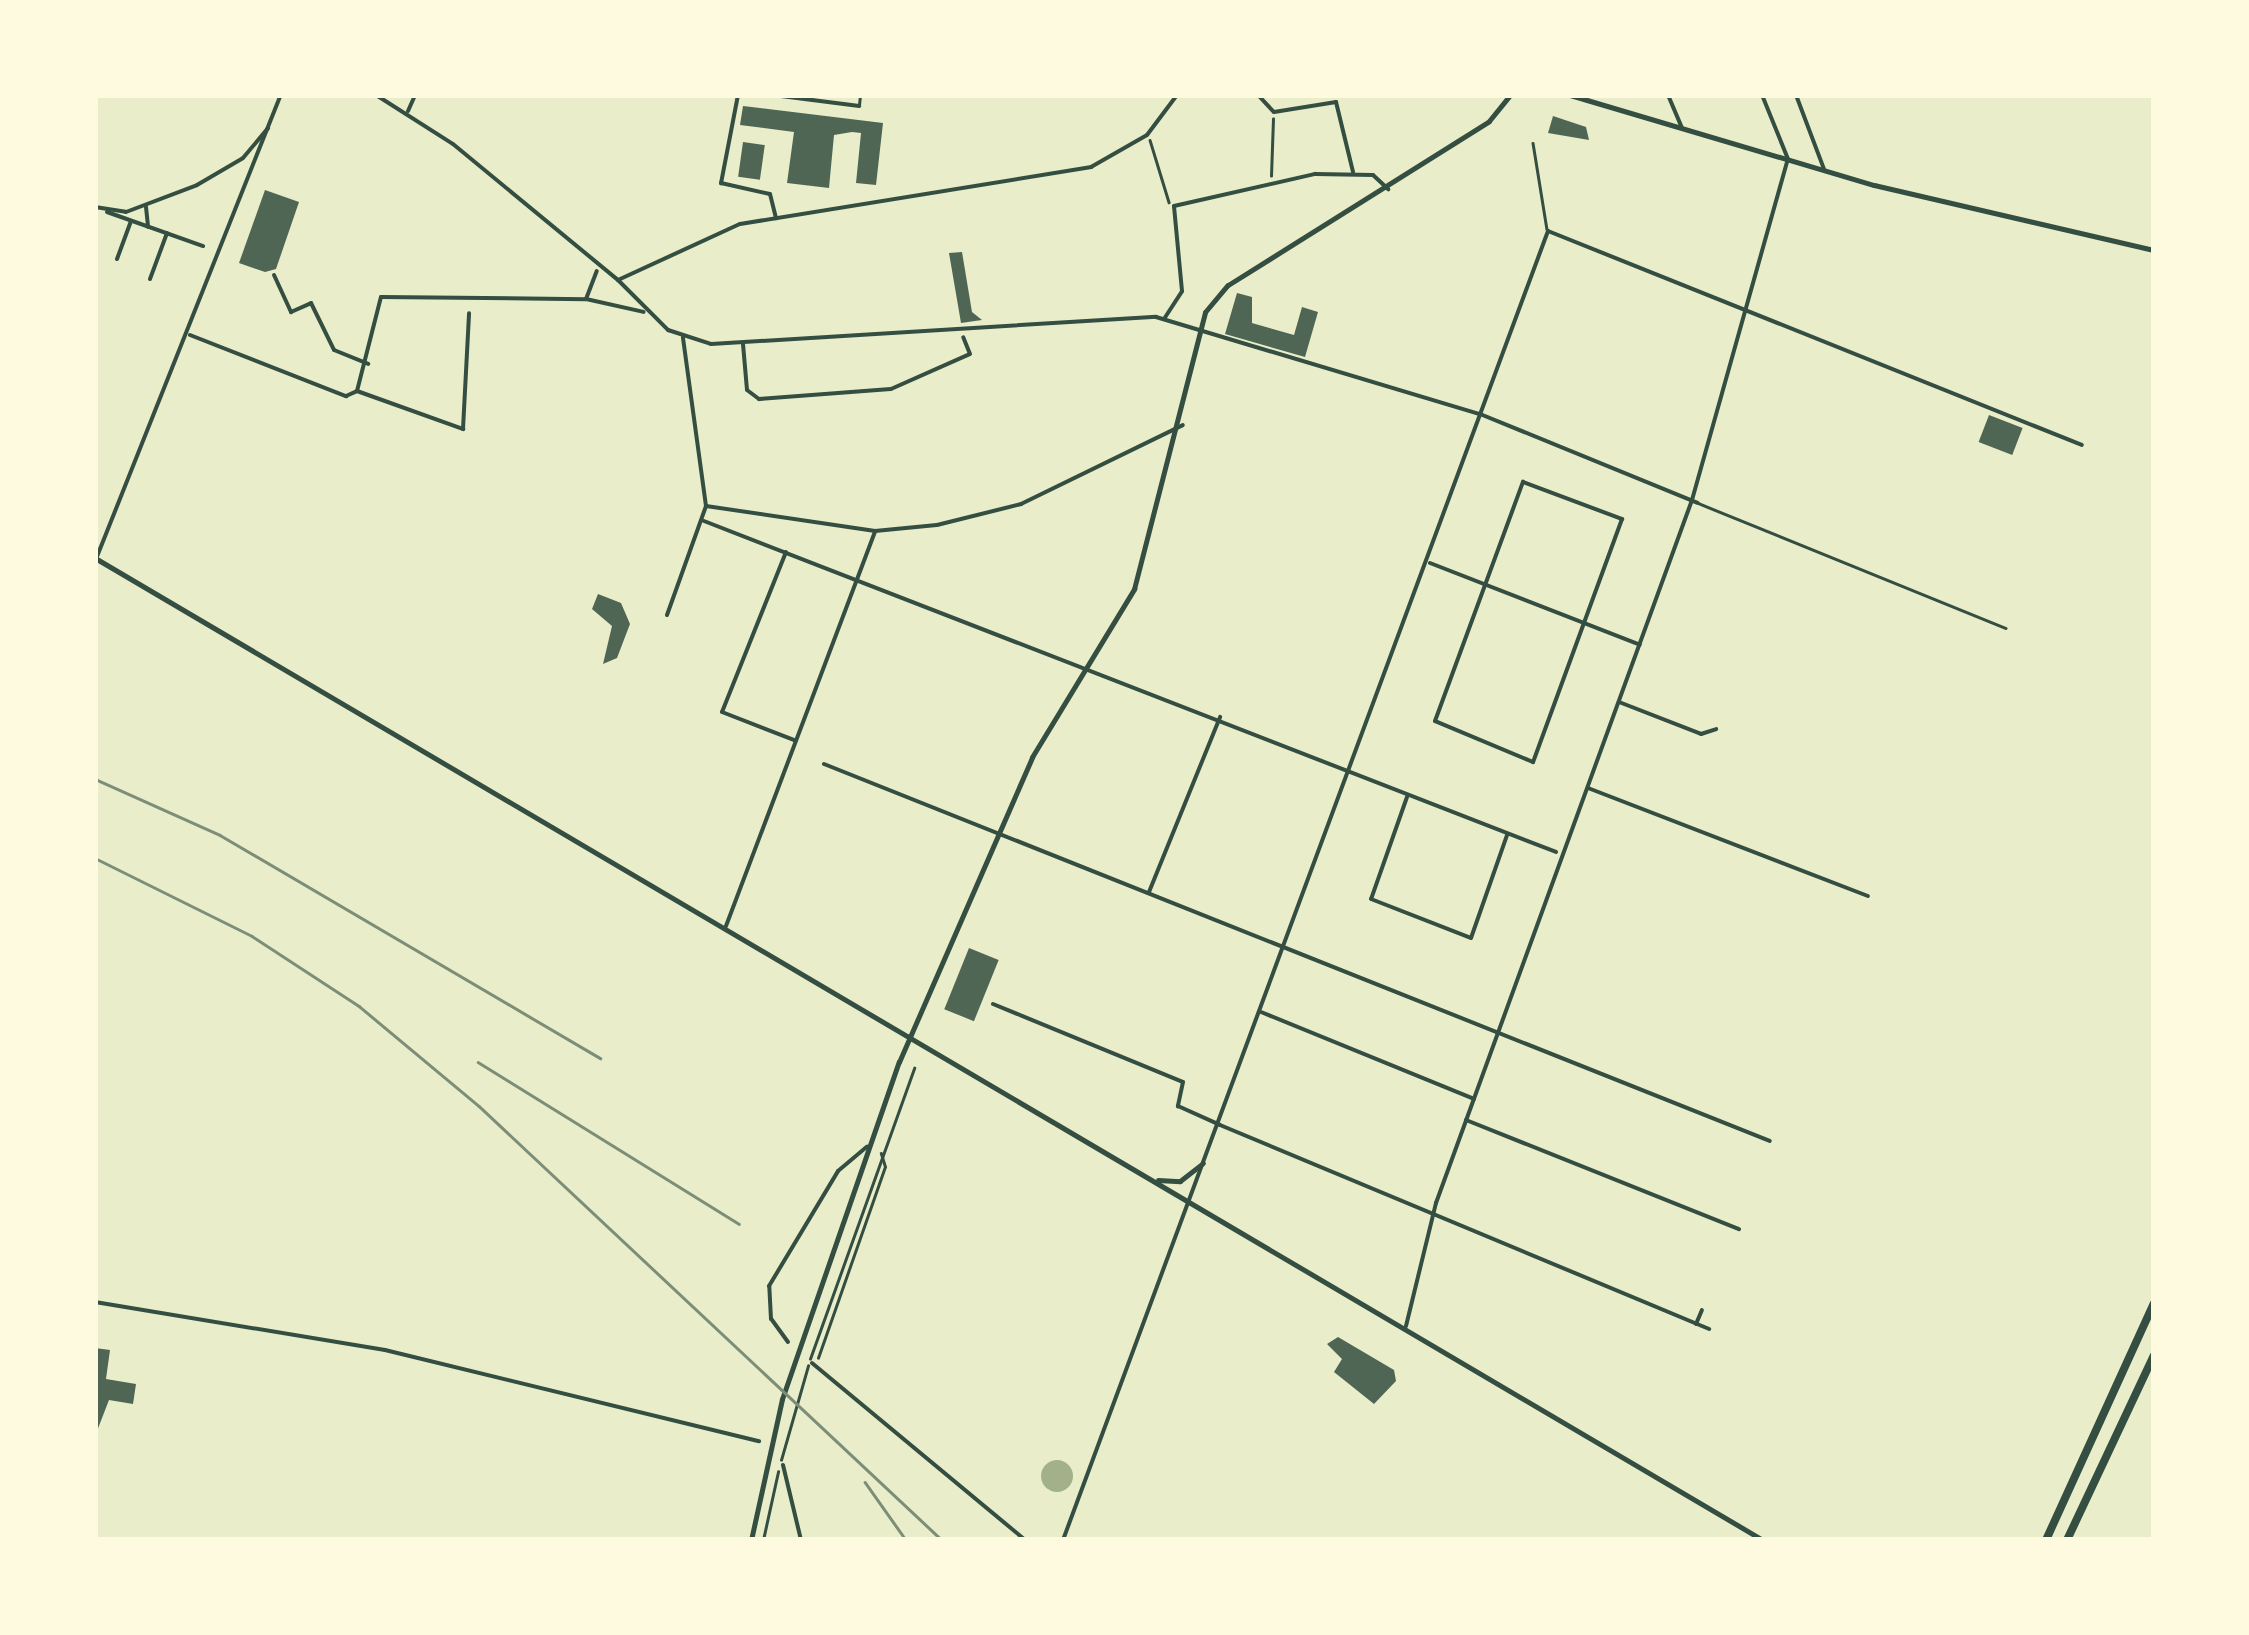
<!DOCTYPE html>
<style>
body{margin:0}
#map{position:relative;width:2249px;height:1635px;overflow:hidden;background:#e9edc9;font-family:Lora,serif}
div>[style]{position:absolute}
[style*='--x']{left:calc(var(--x)*1px);top:calc(var(--y)*1px);width:calc(var(--w)*1px);rotate:calc(var(--a)*1deg)}
.water>*{inset:0;background:#a3b18a}
.round{border-radius:50%}
.building>*{inset:0;background:#4f6655;transform-origin:0 0}
.path>*{height:2.5px;margin:-1.25px;padding:0 1.25px;transform-origin:1.25px;border-radius:1.25px;background:#344e41}
.service>*{height:2.5px;margin:-1.25px;padding:0 1.25px;transform-origin:1.25px;border-radius:1.25px;background:#344e41}
.pedestrian>*{height:2.5px;margin:-1.25px;padding:0 1.25px;transform-origin:1.25px;border-radius:1.25px;background:#344e41}
.minor>*{height:4px;margin:-2px;padding:0 2px;transform-origin:2px;border-radius:2px;background:#344e41}
.tertiary>*{height:5px;margin:-2.5px;padding:0 2.5px;transform-origin:2.5px;border-radius:2.5px;background:#344e41}
.motorway>*{height:8px;margin:-4px;padding:0 4px;transform-origin:4px;border-radius:4px;background:#344e41}
.rail>*{height:2.5px;margin:-1.25px;padding:0 1.25px;transform-origin:1.25px;border-radius:1.25px;background:#7c8e77}
span{translate:-50% -50%;white-space:nowrap;text-align:center;line-height:1.15;-webkit-text-stroke:9px #fefae0;paint-order:stroke}
.frame{position:absolute;inset:0;border:98px solid #fefae0;pointer-events:none}
</style>
<div id="map">
<div class="water">
<div class="round" style="left:1041px;top:1460px;width:32px;height:32px"></div>
</div>
<div class="building">
<div style="clip-path:polygon(743px 106px,883px 123px,876px 185px,856px 183px,861px 133px,852px 132px,834px 135px,829px 188px,787px 183px,794px 132px,740px 125px)"></div>
<div style="clip-path:polygon(1553px 116px,1586px 127px,1589px 140px,1548px 133px)"></div>
<div style="left:743px;top:142px;width:22px;height:35px;rotate:8deg"></div>
<div style="clip-path:polygon(265px 190px,299px 202px,276px 269px,265px 272px,239px 263px)"></div>
<div style="clip-path:polygon(962px 252px,972px 312px,982px 320px,961px 323px,949px 253px)"></div>
<div style="clip-path:polygon(1237px 293px,1252px 297px,1252px 323px,1294px 335px,1302px 307px,1318px 312px,1305px 357px,1225px 334px)"></div>
<div style="left:1989px;top:415px;width:36px;height:29px;rotate:21deg"></div>
<div style="clip-path:polygon(598px 594px,621px 603px,630px 624px,617px 658px,603px 664px,612px 626px,592px 609px)"></div>
<div style="left:969px;top:948px;width:32px;height:66px;rotate:22deg"></div>
<div style="clip-path:polygon(1338px 1337px,1394px 1370px,1396px 1381px,1374px 1404px,1334px 1372px,1342px 1359px,1327px 1344px)"></div>
<div style="clip-path:polygon(95px 1348px,110px 1350px,106px 1379px,136px 1384px,133px 1404px,109px 1400px,97px 1431px)"></div>
</div>
<div class="path">
<div style="--x:1150;--y:140;--w:65;--a:73"></div>
<div style="--x:1271;--y:176;--w:57;--a:-88"></div>
<div style="--x:818;--y:1358;--w:202;--a:-70.7"></div>
<div style="--x:885;--y:1167;--w:14;--a:-107"></div>
<div style="--x:810;--y:1359;--w:309;--a:-70.3"></div>
<div style="--x:781;--y:1460;--w:98;--a:-74"></div>
<div style="--x:763;--y:1540;--w:70;--a:-77.6"></div>
</div>
<div class="service">
<div style="--x:1533;--y:143;--w:87;--a:80.8"></div>
<div style="--x:1698;--y:503;--w:332;--a:22.1"></div>
</div>
<div class="pedestrian">
<div style="--x:859;--y:105;--w:10;--a:-84"></div>
</div>
<div class="minor">
<div style="--x:376;--y:95;--w:91;--a:32.5"></div>
<div style="--x:453;--y:144;--w:214;--a:39.5"></div>
<div style="--x:738;--y:95;--w:90;--a:100.9"></div>
<div style="--x:721;--y:183;--w:50;--a:12.7"></div>
<div style="--x:770;--y:194;--w:25;--a:76"></div>
<div style="--x:773;--y:95;--w:87;--a:7.3"></div>
<div style="--x:1258;--y:95;--w:23;--a:47"></div>
<div style="--x:1274;--y:112;--w:63;--a:-9.2"></div>
<div style="--x:1336;--y:102;--w:72;--a:76.3"></div>
<div style="--x:1668;--y:95;--w:36;--a:67"></div>
<div style="--x:1796;--y:95;--w:79;--a:69.3"></div>
<div style="--x:408;--y:111;--w:17;--a:-66"></div>
<div style="--x:95;--y:207;--w:31;--a:9"></div>
<div style="--x:126;--y:212;--w:76;--a:-20.8"></div>
<div style="--x:197;--y:185;--w:53;--a:-30.4"></div>
<div style="--x:243;--y:158;--w:39;--a:-50"></div>
<div style="--x:146;--y:207;--w:20;--a:84"></div>
<div style="--x:107;--y:212;--w:102;--a:19.5"></div>
<div style="--x:117;--y:259;--w:40;--a:-69.8"></div>
<div style="--x:274;--y:275;--w:41;--a:65.3"></div>
<div style="--x:291;--y:312;--w:22;--a:-24"></div>
<div style="--x:311;--y:303;--w:52;--a:63.9"></div>
<div style="--x:334;--y:350;--w:37;--a:22"></div>
<div style="--x:150;--y:279;--w:49;--a:-69.7"></div>
<div style="--x:618;--y:280;--w:71;--a:45"></div>
<div style="--x:668;--y:330;--w:45;--a:18"></div>
<div style="--x:711;--y:344;--w:446;--a:-3.5"></div>
<div style="--x:1156;--y:317;--w:338;--a:16.7"></div>
<div style="--x:1480;--y:414;--w:235;--a:22.2"></div>
<div style="--x:618;--y:280;--w:134;--a:-24.7"></div>
<div style="--x:740;--y:224;--w:356;--a:-9.2"></div>
<div style="--x:1091;--y:167;--w:64;--a:-29.7"></div>
<div style="--x:1147;--y:135;--w:50;--a:-53.1"></div>
<div style="--x:586;--y:299;--w:30;--a:-69"></div>
<div style="--x:1164;--y:319;--w:33;--a:-57"></div>
<div style="--x:1182;--y:291;--w:85;--a:-95.4"></div>
<div style="--x:1174;--y:206;--w:145;--a:-12.8"></div>
<div style="--x:1315;--y:174;--w:58;--a:1"></div>
<div style="--x:1373;--y:175;--w:21;--a:43"></div>
<div style="--x:190;--y:335;--w:168;--a:21.4"></div>
<div style="--x:346;--y:396;--w:12;--a:-24"></div>
<div style="--x:357;--y:391;--w:113;--a:19.7"></div>
<div style="--x:463;--y:429;--w:116;--a:-87"></div>
<div style="--x:743;--y:344;--w:46;--a:85"></div>
<div style="--x:747;--y:390;--w:15;--a:37"></div>
<div style="--x:759;--y:399;--w:132;--a:-4.3"></div>
<div style="--x:891;--y:389;--w:86;--a:-23.9"></div>
<div style="--x:970;--y:354;--w:18;--a:-112"></div>
<div style="--x:357;--y:391;--w:97;--a:-75.7"></div>
<div style="--x:381;--y:297;--w:205;--a:0.6"></div>
<div style="--x:586;--y:299;--w:59;--a:12.6"></div>
<div style="--x:1523;--y:482;--w:106;--a:20.5"></div>
<div style="--x:1622;--y:519;--w:259;--a:110.1"></div>
<div style="--x:1533;--y:762;--w:106;--a:-157.3"></div>
<div style="--x:1435;--y:721;--w:255;--a:-69.8"></div>
<div style="--x:706;--y:506;--w:171;--a:8.4"></div>
<div style="--x:875;--y:531;--w:62;--a:-5.5"></div>
<div style="--x:937;--y:525;--w:87;--a:-14"></div>
<div style="--x:1021;--y:504;--w:180;--a:-26"></div>
<div style="--x:704;--y:521;--w:914;--a:21.23"></div>
<div style="--x:786;--y:552;--w:172;--a:111.8"></div>
<div style="--x:722;--y:712;--w:77;--a:21.3"></div>
<div style="--x:96;--y:559;--w:500;--a:-68.3"></div>
<div style="--x:1430;--y:563;--w:225;--a:21.3"></div>
<div style="--x:667;--y:615;--w:116;--a:-70.3"></div>
<div style="--x:706;--y:506;--w:170;--a:-97.8"></div>
<div style="--x:1619;--y:702;--w:88;--a:21.3"></div>
<div style="--x:1701;--y:734;--w:16;--a:-18"></div>
<div style="--x:824;--y:764;--w:1018;--a:21.73"></div>
<div style="--x:1588;--y:788;--w:300;--a:21.1"></div>
<div style="--x:1407;--y:797;--w:108;--a:109.4"></div>
<div style="--x:1371;--y:899;--w:107;--a:21.3"></div>
<div style="--x:1471;--y:938;--w:109;--a:-70.7"></div>
<div style="--x:1149;--y:892;--w:189;--a:-67.9"></div>
<div style="--x:726;--y:926;--w:422;--a:-69.3"></div>
<div style="--x:993;--y:1004;--w:205;--a:22.3"></div>
<div style="--x:1183;--y:1082;--w:25;--a:102"></div>
<div style="--x:1178;--y:1106;--w:46;--a:24.3"></div>
<div style="--x:1220;--y:1125;--w:530;--a:22.64"></div>
<div style="--x:1261;--y:1012;--w:230;--a:22.2"></div>
<div style="--x:1466;--y:1120;--w:294;--a:21.8"></div>
<div style="--x:95;--y:1302;--w:294;--a:9.4"></div>
<div style="--x:385;--y:1350;--w:385;--a:13.7"></div>
<div style="--x:1696;--y:1324;--w:15;--a:-67"></div>
<div style="--x:1406;--y:1326;--w:127;--a:-76.3"></div>
<div style="--x:1436;--y:1203;--w:748;--a:-69.99"></div>
<div style="--x:1692;--y:500;--w:354;--a:-74.3"></div>
<div style="--x:1788;--y:159;--w:69;--a:-112.1"></div>
<div style="--x:788;--y:1342;--w:29;--a:-126"></div>
<div style="--x:771;--y:1319;--w:33;--a:-93"></div>
<div style="--x:769;--y:1286;--w:134;--a:-59"></div>
<div style="--x:838;--y:1171;--w:38;--a:-40"></div>
<div style="--x:812;--y:1363;--w:277;--a:39.7"></div>
<div style="--x:783;--y:1465;--w:77;--a:76.5"></div>
<div style="--x:1063;--y:1540;--w:1396;--a:-69.67"></div>
<div style="--x:1548;--y:231;--w:575;--a:21.84"></div>
</div>
<div class="tertiary">
<div style="--x:1570;--y:95;--w:317;--a:16.5"></div>
<div style="--x:1874;--y:185;--w:287;--a:13.1"></div>
<div style="--x:95;--y:558;--w:1936;--a:30.49"></div>
<div style="--x:1158;--y:1180;--w:22;--a:3"></div>
<div style="--x:1180;--y:1181;--w:29;--a:-38"></div>
<div style="--x:751;--y:1540;--w:144;--a:-77.6"></div>
<div style="--x:782;--y:1399;--w:357;--a:-70.9"></div>
<div style="--x:899;--y:1062;--w:333;--a:-66.4"></div>
<div style="--x:1032;--y:757;--w:197;--a:-58.7"></div>
<div style="--x:1134;--y:589;--w:286;--a:-75.6"></div>
<div style="--x:1205;--y:312;--w:35;--a:-50"></div>
<div style="--x:1228;--y:285;--w:308;--a:-32.1"></div>
<div style="--x:1489;--y:121;--w:33;--a:-51"></div>
</div>
<div class="motorway">
<div style="--x:2046;--y:1540;--w:260;--a:-65.5"></div>
<div style="--x:2067;--y:1540;--w:204;--a:-64.8"></div>
</div>
<div class="rail">
<div style="--x:95;--y:779;--w:137;--a:24.1"></div>
<div style="--x:220;--y:835;--w:441;--a:30.4"></div>
<div style="--x:95;--y:858;--w:175;--a:26.4"></div>
<div style="--x:252;--y:936;--w:128;--a:33.2"></div>
<div style="--x:359;--y:1006;--w:156;--a:39.8"></div>
<div style="--x:479;--y:1106;--w:635;--a:43.15"></div>
<div style="--x:478;--y:1062;--w:307;--a:31.8"></div>
<div style="--x:865;--y:1482;--w:71;--a:54.7"></div>
</div>
<div class="frame"></div>
</div>
